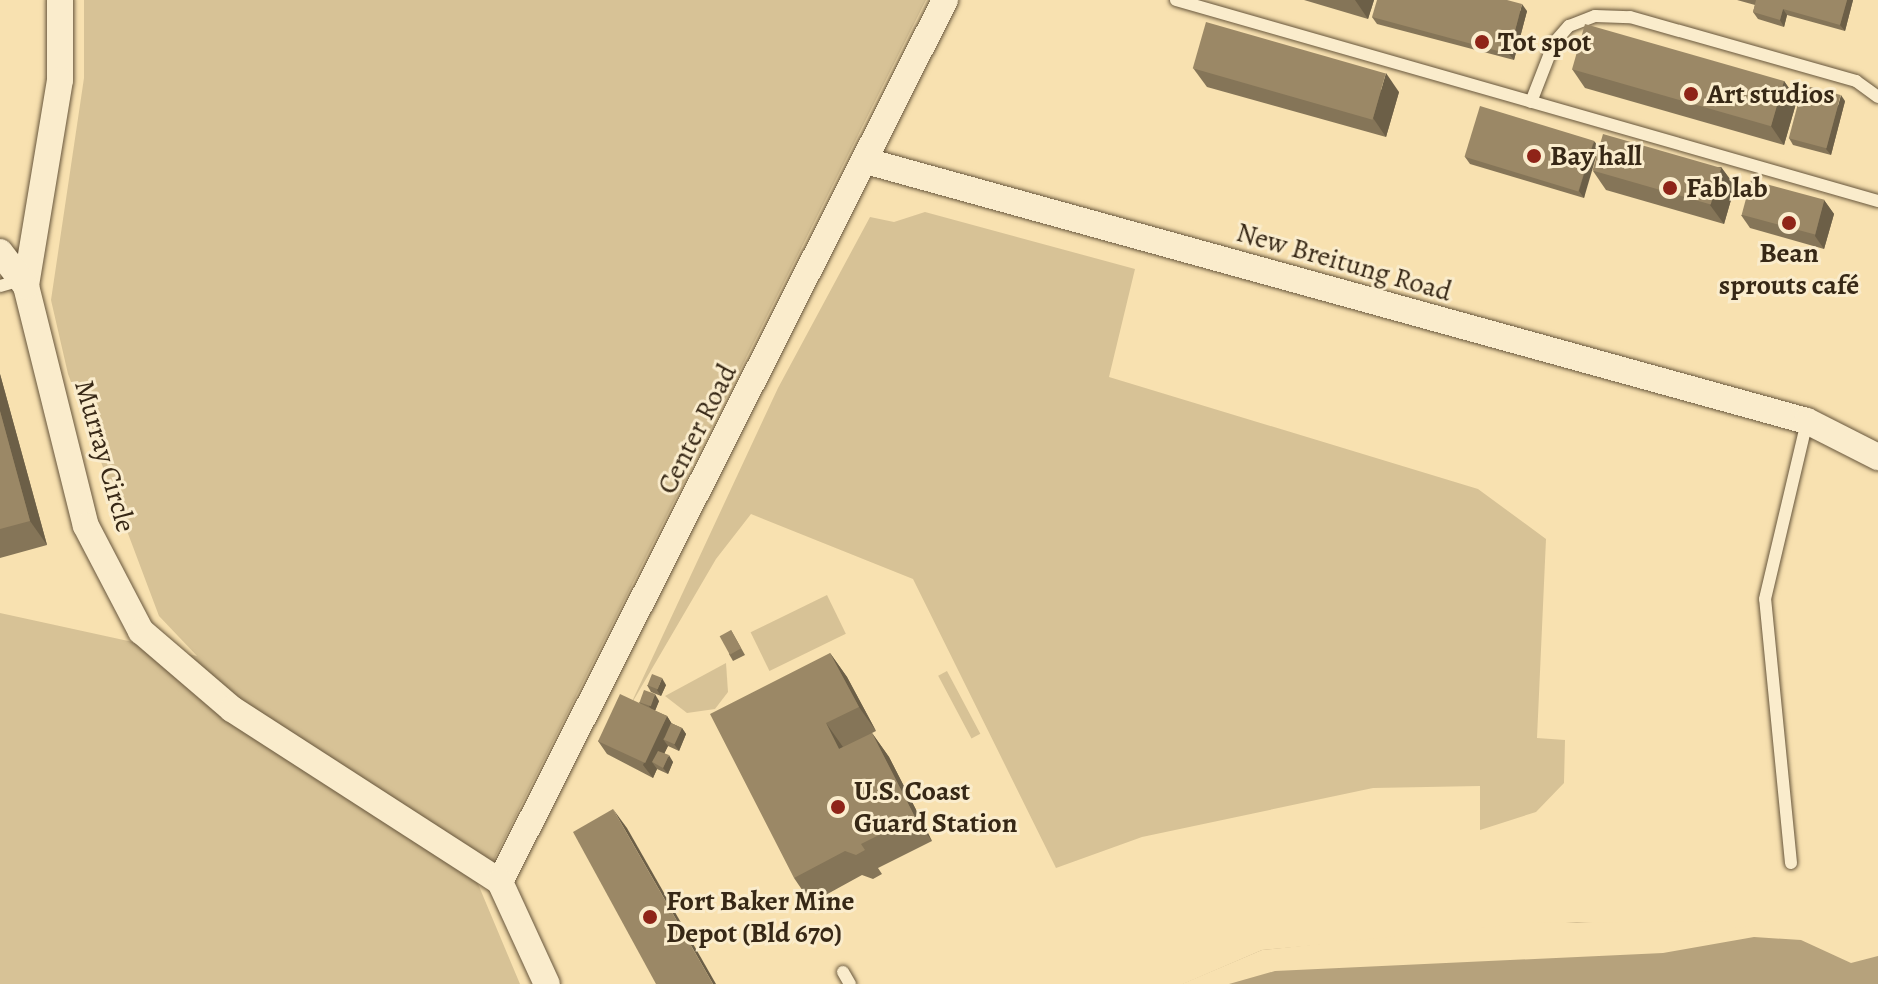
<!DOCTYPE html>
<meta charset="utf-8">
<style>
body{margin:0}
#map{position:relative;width:1878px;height:984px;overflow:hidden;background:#f8e1b0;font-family:Alegreya,serif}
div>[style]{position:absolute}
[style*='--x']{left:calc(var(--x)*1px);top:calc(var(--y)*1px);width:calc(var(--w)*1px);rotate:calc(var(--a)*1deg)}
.green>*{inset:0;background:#d7c296;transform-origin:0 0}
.water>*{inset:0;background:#b6a27c}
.pier>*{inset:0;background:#f8e1b0}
.roads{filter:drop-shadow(0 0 2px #67563c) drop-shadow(0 0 2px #67563c)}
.lane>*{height:12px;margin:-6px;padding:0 6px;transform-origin:6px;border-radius:6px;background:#faeccc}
.street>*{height:26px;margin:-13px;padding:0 13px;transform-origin:13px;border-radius:13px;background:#faeccc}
.wall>*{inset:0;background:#857558}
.shaded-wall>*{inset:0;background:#6c5f47}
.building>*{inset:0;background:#9b8866;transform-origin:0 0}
.dots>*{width:22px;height:22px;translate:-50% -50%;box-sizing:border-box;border:4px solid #faeccc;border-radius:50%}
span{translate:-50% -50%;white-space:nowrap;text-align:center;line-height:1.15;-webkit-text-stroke:6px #faeccc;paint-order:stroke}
.poi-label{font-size:28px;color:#372816;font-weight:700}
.left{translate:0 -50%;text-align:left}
.street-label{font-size:28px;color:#372816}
</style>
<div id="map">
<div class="green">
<div style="clip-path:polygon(84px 0,926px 0,487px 873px,468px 860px,520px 984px,0 984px,0 613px,197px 656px,159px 616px,68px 374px,51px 300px,84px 78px)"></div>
<div style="clip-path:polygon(925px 212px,1135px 269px,1109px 377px,1478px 489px,1546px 539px,1537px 738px,1565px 740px,1564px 783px,1536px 812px,1480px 830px,1480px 786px,1373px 788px,1142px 837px,1056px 868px,913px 579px,751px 514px,716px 559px,629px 708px,778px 388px,870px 217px,894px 222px)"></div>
<div style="left:827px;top:595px;width:43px;height:85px;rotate:64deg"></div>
<div style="clip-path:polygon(726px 663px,728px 692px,715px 709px,687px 713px,665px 696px)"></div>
<div style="left:947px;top:671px;width:71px;height:10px;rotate:62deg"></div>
</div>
<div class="water">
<div style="clip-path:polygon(1577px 922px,1732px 932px,1878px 927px,1878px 984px,1183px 984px,1262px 950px)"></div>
</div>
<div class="pier">
<div style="clip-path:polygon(1833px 919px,1878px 923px,1878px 956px,1851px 963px,1801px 940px,1754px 937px,1663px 953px,1275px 971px,1229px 984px,1182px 984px,1262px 950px,1397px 936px,1529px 923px,1721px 921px,1733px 928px)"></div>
</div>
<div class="roads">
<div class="lane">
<div style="--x:1176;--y:0;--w:730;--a:15.98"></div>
<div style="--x:1531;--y:102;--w:63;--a:-68.7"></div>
<div style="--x:1554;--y:43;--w:23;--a:-49"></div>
<div style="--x:1569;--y:26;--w:28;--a:-21"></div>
<div style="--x:1595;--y:16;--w:35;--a:2"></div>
<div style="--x:1630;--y:17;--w:235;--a:15.8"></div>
<div style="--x:1856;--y:81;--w:27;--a:36"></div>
<div style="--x:0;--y:286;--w:22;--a:-16"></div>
<div style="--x:1791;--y:863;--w:265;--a:-95.6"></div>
<div style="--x:1765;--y:599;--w:183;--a:-76.7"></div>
<div style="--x:843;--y:972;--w:14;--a:60"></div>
</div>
<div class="street">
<div style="--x:60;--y:0;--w:80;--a:90"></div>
<div style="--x:60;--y:80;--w:209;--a:99.4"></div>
<div style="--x:26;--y:286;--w:247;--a:76"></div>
<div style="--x:86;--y:526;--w:119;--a:62.4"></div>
<div style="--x:141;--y:631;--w:120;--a:40.6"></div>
<div style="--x:232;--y:709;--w:319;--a:32.8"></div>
<div style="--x:866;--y:161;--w:976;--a:15.45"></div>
<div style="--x:1807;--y:421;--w:80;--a:26.9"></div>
<div style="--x:0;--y:252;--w:43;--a:52.6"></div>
<div style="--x:500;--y:882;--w:988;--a:-63.23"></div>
<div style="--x:500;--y:882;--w:112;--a:65.3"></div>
</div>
</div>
<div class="wall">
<div style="clip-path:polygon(1304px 0,1374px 0,1368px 19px)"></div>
<div style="clip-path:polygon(1737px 0,1853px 0,1845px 31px,1787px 15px,1784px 27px,1758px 19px,1753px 12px,1755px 5px)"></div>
<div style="clip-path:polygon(1527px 11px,1514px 60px,1377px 24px,1372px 17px)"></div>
<div style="clip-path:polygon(1193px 68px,1399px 92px,1386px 137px,1207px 87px)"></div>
<div style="clip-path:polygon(1572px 69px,1784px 81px,1797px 100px,1784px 145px,1585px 88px)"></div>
<div style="clip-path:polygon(1845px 101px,1831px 155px,1793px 145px,1789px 138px)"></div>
<div style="clip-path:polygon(1594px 141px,1584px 198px,1470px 164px,1465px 157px)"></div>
<div style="clip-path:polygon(1721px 167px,1735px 186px,1724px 224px,1606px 190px,1593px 171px)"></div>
<div style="clip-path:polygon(1824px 200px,1834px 214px,1824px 249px,1750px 228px,1741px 215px)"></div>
<div style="clip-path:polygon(0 374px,47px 545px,0 558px)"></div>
<div style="clip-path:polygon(731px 630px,745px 655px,733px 661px,729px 654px)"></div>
<div style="clip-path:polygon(830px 653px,847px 677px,876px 731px,872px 733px,889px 757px,932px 841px,878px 868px,882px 874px,873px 879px,862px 875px,811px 903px,794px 878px)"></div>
<div style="clip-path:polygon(647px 685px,666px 685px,661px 696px,651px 692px)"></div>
<div style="clip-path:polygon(659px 701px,655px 711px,667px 716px,671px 723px,682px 728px,686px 734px,679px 751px,668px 746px,664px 753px,673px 762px,668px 774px,657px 769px,653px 778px,607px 754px,598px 741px,640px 704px,639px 702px)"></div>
</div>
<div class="shaded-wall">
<div style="clip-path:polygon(1355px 0,1374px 0,1368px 19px)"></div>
<div style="clip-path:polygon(1847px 0,1853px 0,1845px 31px,1840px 25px)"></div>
<div style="clip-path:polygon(1522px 4px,1527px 11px,1514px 60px,1509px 54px)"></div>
<div style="clip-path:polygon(1783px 9px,1787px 15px,1784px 27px,1780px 20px)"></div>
<div style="clip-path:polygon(1386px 73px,1399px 92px,1386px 137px,1373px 118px)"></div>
<div style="clip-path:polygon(1784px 81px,1797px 100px,1784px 145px,1771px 126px)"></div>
<div style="clip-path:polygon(1841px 95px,1845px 101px,1831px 155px,1826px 149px)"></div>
<div style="clip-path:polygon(1594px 141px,1599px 147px,1584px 198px,1579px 191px)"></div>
<div style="clip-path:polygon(1721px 167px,1735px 186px,1724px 224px,1710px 205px)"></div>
<div style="clip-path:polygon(1824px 200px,1834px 214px,1824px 249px,1815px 236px)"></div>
<div style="clip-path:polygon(0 374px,47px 545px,30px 521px,0 411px)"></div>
<div style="clip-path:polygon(830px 653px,847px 677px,876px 731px,859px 707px)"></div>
<div style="clip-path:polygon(662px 678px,666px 685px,661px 696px,657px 690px)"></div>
<div style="clip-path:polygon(655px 694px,659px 701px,654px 713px,649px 706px)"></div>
<div style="clip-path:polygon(667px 716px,676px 730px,663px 739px,668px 746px,659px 765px,652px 762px,657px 769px,653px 778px,643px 765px)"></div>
<div style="clip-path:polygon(826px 723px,843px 747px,839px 749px)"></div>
<div style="clip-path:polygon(682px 728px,686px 734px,679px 751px,674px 744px)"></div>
<div style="clip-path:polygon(872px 733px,889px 757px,932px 841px,915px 817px)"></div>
<div style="clip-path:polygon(669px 755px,673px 762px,668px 774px,663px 768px)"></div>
<div style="clip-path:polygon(613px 809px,627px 828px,716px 984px,713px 984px)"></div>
</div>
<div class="building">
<div style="clip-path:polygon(1377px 0,1507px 0,1522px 4px,1509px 54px,1372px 17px)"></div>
<div style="clip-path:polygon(1756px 0,1847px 0,1840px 25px,1783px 9px,1780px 20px,1753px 12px)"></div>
<div style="left:1206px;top:22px;width:187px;height:48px;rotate:16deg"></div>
<div style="left:1585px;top:24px;width:207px;height:47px;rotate:16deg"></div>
<div style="left:1803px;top:85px;width:39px;height:55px;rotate:15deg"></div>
<div style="left:1480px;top:106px;width:119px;height:53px;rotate:17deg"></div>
<div style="left:1603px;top:134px;width:123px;height:38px;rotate:16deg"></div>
<div style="left:1751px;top:180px;width:76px;height:36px;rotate:15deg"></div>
<div style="clip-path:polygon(0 411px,30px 521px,0 529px)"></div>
<div style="left:731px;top:630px;width:21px;height:13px;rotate:61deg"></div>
<div style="clip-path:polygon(830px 653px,859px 707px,826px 723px,839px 749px,872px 733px,915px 817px,861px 844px,865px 850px,856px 855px,845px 851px,794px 878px,710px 714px)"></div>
<div style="left:652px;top:674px;width:11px;height:12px;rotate:22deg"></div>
<div style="left:644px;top:690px;width:12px;height:13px;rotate:20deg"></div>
<div style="left:620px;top:694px;width:52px;height:52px;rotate:25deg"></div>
<div style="left:671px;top:723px;width:12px;height:18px;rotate:24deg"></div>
<div style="clip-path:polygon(658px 751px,669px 755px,663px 768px,652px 762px)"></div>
<div style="clip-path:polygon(613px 809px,713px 984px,656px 984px,573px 832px)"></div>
</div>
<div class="dots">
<div style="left:1482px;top:42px;background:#8f2418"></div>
<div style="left:1691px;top:94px;background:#8f2418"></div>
<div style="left:1534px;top:156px;background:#8f2418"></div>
<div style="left:1670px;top:188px;background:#8f2418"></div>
<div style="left:1789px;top:223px;background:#8f2418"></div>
<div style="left:838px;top:807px;background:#8f2418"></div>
<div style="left:650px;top:917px;background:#8f2418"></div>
</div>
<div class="poi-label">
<span class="left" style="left:1498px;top:42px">Tot spot</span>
<span class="left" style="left:1707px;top:94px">Art studios</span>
<span class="left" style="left:1550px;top:156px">Bay hall</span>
<span class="left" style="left:1686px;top:188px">Fab lab</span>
<span style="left:1789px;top:269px">Bean<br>sprouts café</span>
<span class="left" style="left:854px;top:807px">U.S. Coast<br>Guard Station</span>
<span class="left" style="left:666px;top:917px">Fort Baker Mine<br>Depot (Bld 670)</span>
</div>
<div class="street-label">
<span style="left:1344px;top:262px;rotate:16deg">New Breitung Road</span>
<span style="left:697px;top:429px;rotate:-63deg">Center Road</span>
<span style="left:105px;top:456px;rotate:74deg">Murray Circle</span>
</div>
</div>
